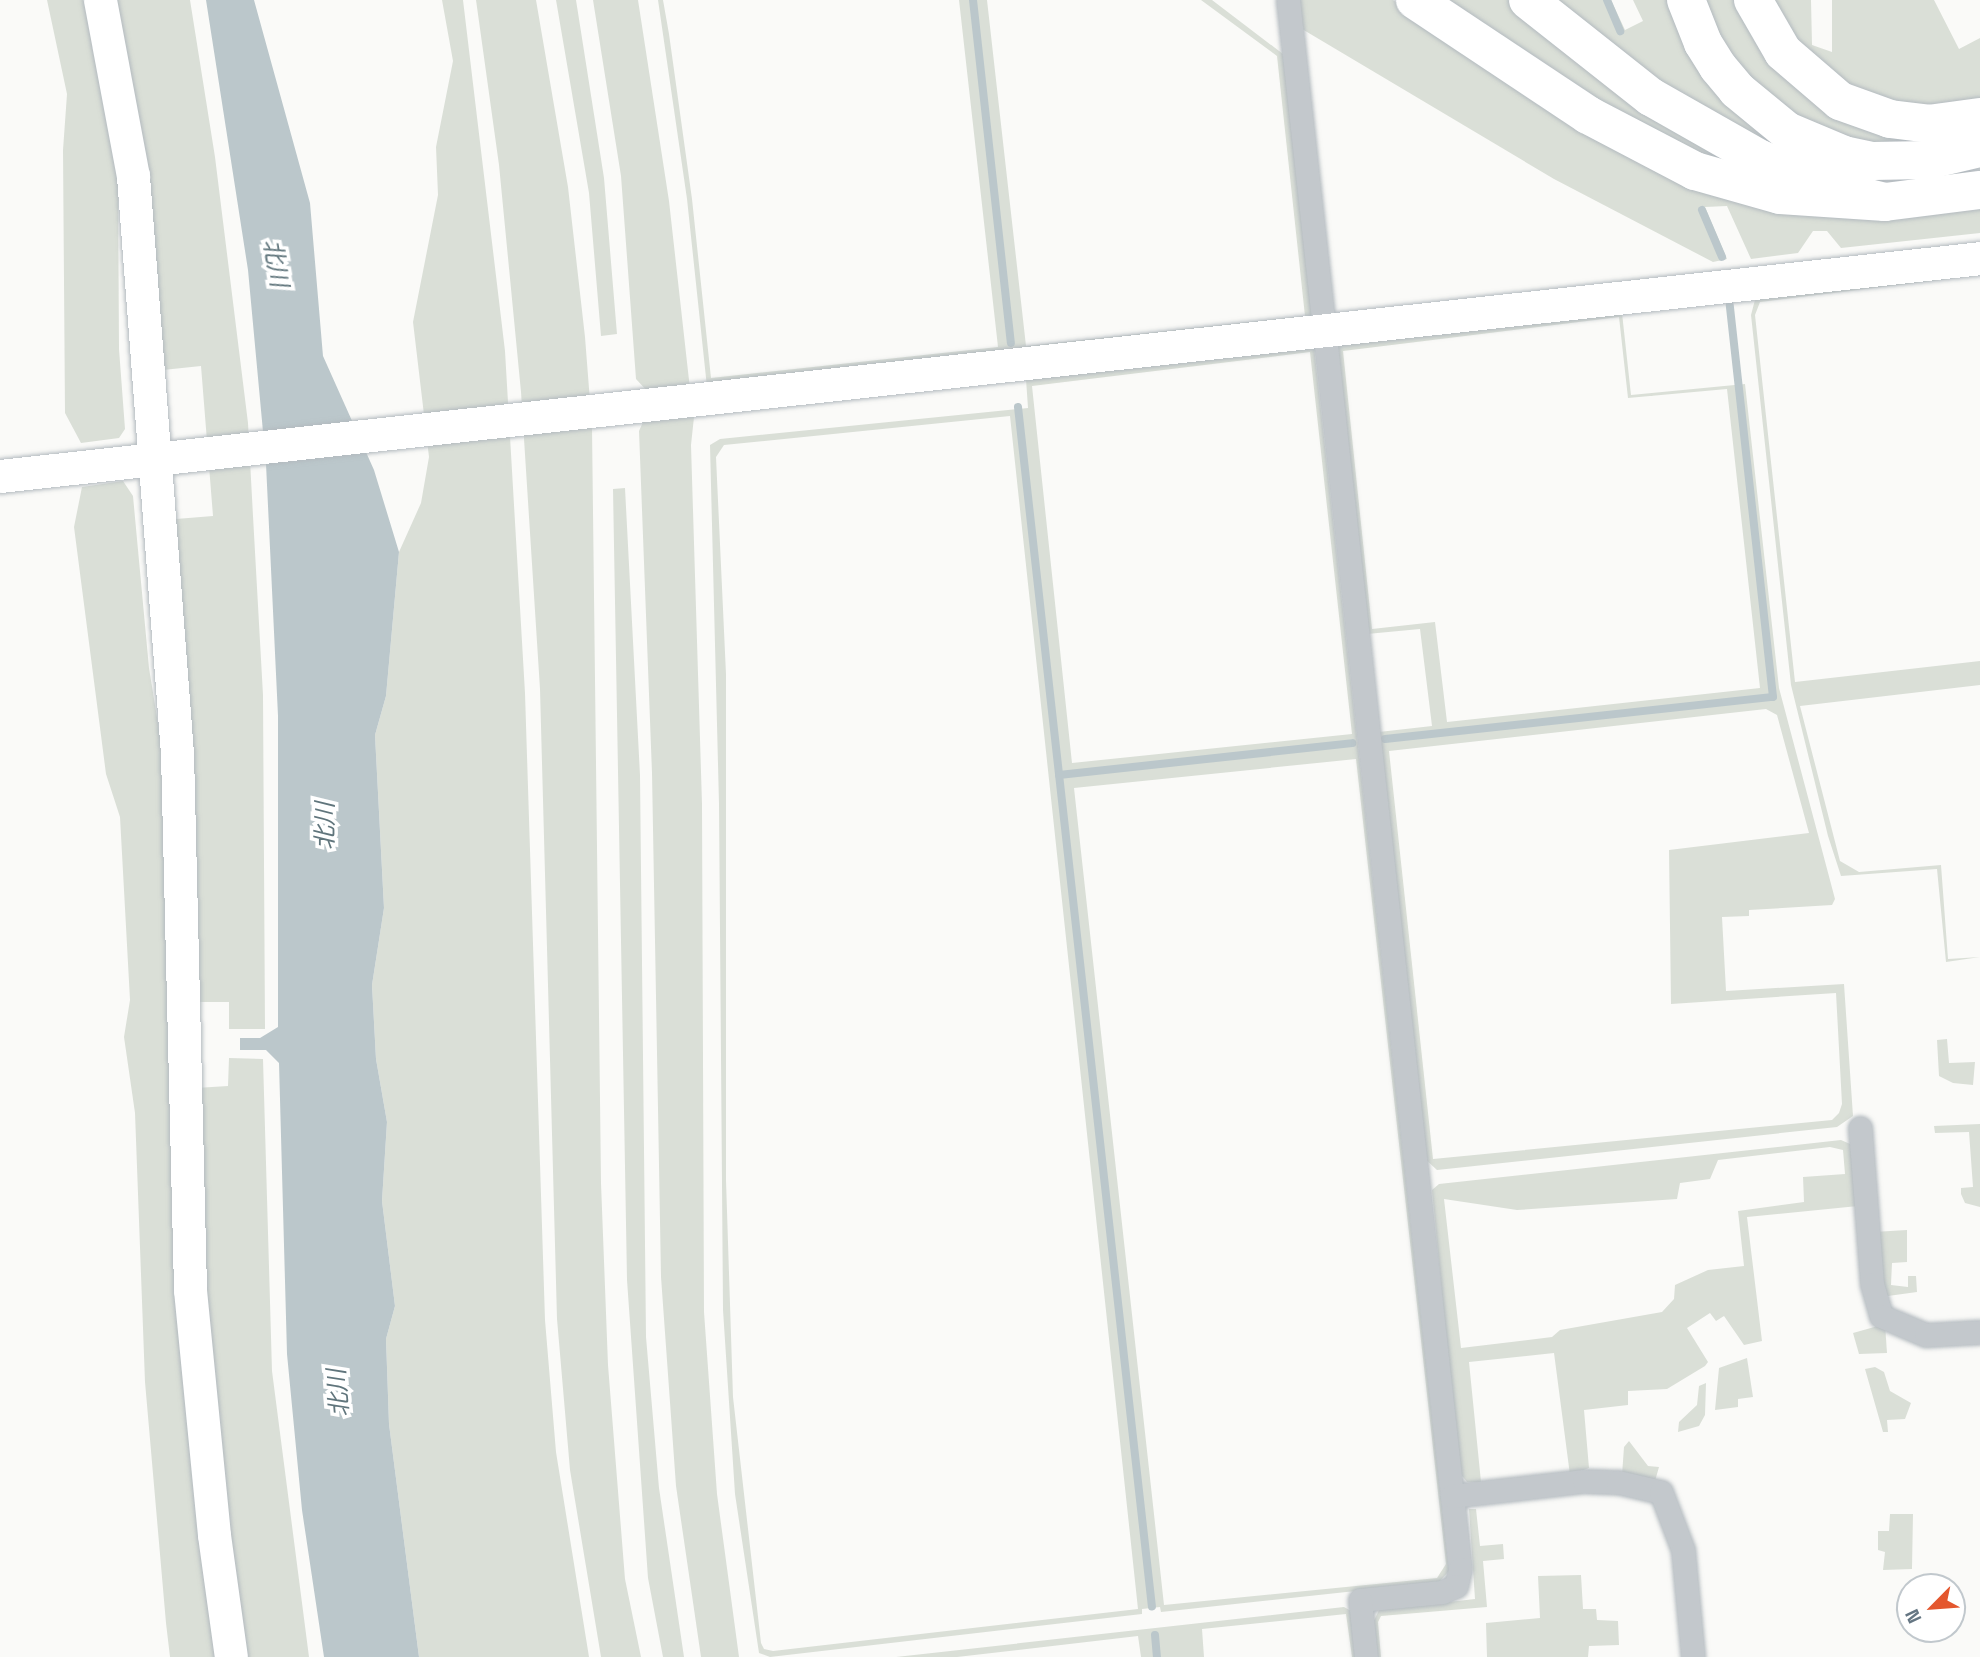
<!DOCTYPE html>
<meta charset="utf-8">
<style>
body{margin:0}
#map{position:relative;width:1980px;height:1657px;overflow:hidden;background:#fafaf8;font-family:"Space Grotesk","Noto Sans JP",sans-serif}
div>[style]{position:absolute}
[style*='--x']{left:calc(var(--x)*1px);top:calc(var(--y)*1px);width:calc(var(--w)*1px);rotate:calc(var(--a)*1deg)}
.green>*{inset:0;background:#dadfd7}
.water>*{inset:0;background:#bbc7cb}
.stream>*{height:8px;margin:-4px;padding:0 4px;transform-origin:4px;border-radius:4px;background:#bbc7cb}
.roads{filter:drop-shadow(0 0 2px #b3babf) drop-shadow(0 0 2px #b3babf)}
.street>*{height:23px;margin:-11.5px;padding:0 11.5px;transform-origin:11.5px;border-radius:11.5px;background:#c3c8cc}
.secondary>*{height:33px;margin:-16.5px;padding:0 16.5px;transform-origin:16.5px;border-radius:16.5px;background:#fff}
.highway>*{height:38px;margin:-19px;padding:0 19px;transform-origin:19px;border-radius:19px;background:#fff}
span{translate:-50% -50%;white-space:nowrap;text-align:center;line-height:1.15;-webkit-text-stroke:7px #fff;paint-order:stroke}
.water-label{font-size:24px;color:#60757c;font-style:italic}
.north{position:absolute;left:1896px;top:1573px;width:70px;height:70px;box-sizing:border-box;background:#fff;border:2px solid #c1c8cd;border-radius:50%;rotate:245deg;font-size:19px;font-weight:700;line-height:28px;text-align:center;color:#657683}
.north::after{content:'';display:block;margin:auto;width:24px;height:32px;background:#e4572e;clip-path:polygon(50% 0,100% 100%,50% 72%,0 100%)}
</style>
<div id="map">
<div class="green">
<div style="clip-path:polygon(47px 0,88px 0,118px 180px,119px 349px,125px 429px,119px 438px,81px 443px,65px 413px,63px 150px,67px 94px)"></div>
<div style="clip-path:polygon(111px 0,190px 0,215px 157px,248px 423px,253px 516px,263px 695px,265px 1029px,229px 1029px,229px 1002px,193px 1002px,176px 519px,213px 516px,201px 366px,163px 370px)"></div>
<div style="clip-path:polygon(442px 0,463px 0,505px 351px,525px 693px,545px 1320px,556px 1452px,589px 1657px,419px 1657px,389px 1424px,386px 1339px,395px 1306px,382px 1201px,387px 1122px,376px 1059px,372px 985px,384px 908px,375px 735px,386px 696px,399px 552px,421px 503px,429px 457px,413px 322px,438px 195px,436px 147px,453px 61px)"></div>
<div style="clip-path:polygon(476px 0,536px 0,568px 187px,585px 337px,592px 427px,601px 1183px,608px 1365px,625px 1579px,641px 1657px,601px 1657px,570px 1470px,557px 1319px,540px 689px,521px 392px,499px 165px)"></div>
<div style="clip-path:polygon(556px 0,576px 0,604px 178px,617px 334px,601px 336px,589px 193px)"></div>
<div style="clip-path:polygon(593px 0,638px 0,669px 201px,690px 389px,649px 393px,636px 379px,621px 176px)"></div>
<div style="clip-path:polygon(658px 0,663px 0,669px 34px,692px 199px,711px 378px,998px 347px,959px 0,987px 0,1026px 346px,1305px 316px,1277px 56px,1201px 0,1212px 0,1283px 54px,1313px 316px,707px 387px,687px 199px)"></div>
<div style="clip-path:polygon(1300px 0,1393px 0,1457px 46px,1788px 212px,1873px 219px,1980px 205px,1980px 233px,1841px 248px,1827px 231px,1813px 231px,1798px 253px,1751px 259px,1727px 206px,1705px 207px,1727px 259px,1713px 262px,1554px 179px,1302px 29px)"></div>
<div style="clip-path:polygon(1439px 0,1508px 0,1537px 27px,1737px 167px,1679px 149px)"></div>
<div style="clip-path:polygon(1547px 0,1611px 0,1625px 30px,1643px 21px,1633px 0,1672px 0,1788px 155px,1685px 102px)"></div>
<div style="clip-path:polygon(1701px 0,1738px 0,1920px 142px,1877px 146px,1811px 127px,1731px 61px)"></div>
<div style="clip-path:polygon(1769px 0,1811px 0,1812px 45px,1832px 52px,1832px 0,1934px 0,1959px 49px,1980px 38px,1980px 101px,1903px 106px,1850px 88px,1812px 61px)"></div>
<div style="clip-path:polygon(1980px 270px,1980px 275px,1760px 302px,1755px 315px,1795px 682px,1980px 661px,1980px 685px,1800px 706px,1840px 861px,1859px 872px,1941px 865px,1948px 959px,1980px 957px,1946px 962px,1937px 869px,1841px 876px,1828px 836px,1791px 685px,1751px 315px,1756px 296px)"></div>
<div style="clip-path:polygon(evenodd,1622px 313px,1631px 395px,1745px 384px,1779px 688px,1835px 899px,1832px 905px,1749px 910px,1749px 916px,1722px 917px,1726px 991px,1844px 984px,1853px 1116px,1837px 1127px,1437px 1170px,1425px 1159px,1379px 732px,1432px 726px,1420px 629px,1367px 634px,1338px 345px,1622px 313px,1619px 317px,1628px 398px,1727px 389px,1760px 688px,1447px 722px,1435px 622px,1372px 629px,1343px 351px,1619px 317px,1622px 313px,1766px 709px,1777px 715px,1809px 833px,1669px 850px,1671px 1004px,1836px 993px,1842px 1104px,1839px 1113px,1832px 1120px,1433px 1159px,1389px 751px,1766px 709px)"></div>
<div style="clip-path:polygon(evenodd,1314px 347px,1449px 1571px,1439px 1582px,1161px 1612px,1160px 1607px,1142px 1609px,1142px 1614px,770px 1657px,759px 1653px,735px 1494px,723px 1310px,719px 804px,710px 445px,720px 439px,1028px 408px,1026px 379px,1314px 347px,1310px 352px,1352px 734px,1072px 763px,1032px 386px,1310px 352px,1314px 347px,1010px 416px,1138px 1609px,773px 1651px,764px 1649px,761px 1643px,733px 1397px,726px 1180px,726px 674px,716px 457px,724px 445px,1010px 416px,1314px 347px,1356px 759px,1446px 1564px,1437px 1578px,1164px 1605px,1074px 788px,1356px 759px)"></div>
<div style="clip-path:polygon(694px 417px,691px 445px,702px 804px,704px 1312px,717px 1494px,739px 1657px,701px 1657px,676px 1486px,661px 1277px,652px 773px,639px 431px,643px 422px)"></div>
<div style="clip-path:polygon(123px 481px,133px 496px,149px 668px,166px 773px,219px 1657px,170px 1657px,166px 1623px,145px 1382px,135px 1113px,124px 1037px,130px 1000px,120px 817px,106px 774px,74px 527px,82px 487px)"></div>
<div style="clip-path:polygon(625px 488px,640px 775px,646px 1337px,659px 1488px,684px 1657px,663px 1657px,648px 1578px,627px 1280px,613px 489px)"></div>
<div style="clip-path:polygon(1947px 1039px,1949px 1063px,1975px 1062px,1973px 1085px,1953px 1083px,1939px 1076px,1937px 1040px)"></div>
<div style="clip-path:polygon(229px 1058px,263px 1059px,272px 1371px,309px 1657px,244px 1657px,203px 1287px,196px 1088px,228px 1086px)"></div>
<div style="clip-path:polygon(1980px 1124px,1980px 1207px,1965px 1203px,1961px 1194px,1961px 1188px,1973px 1187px,1969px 1132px,1935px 1133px,1934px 1126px)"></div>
<div style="clip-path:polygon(evenodd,1841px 1140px,1850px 1144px,1858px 1206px,1747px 1217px,1762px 1341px,1744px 1345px,1724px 1316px,1716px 1321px,1710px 1313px,1687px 1328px,1708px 1362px,1705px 1366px,1667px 1389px,1628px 1391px,1628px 1405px,1584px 1410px,1589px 1468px,1570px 1475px,1554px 1353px,1469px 1362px,1481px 1482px,1467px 1482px,1459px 1472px,1432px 1190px,1439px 1184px,1841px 1140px,1830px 1147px,1843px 1150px,1845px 1174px,1803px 1177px,1804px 1202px,1738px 1211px,1744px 1266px,1708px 1270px,1675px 1285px,1674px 1299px,1662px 1312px,1560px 1330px,1552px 1337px,1461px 1348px,1444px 1199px,1517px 1210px,1677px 1199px,1680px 1183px,1710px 1179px,1718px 1160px,1830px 1147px)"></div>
<div style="clip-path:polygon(1907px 1230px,1907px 1262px,1892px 1263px,1891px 1285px,1908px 1287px,1908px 1276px,1916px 1276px,1917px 1292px,1888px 1296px,1882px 1293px,1874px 1232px)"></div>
<div style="clip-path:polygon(1885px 1324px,1887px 1353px,1859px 1354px,1853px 1333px)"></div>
<div style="clip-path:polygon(1747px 1358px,1753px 1397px,1738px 1399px,1738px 1407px,1715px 1410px,1719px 1368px)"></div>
<div style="clip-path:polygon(1875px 1367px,1884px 1372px,1890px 1391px,1911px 1403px,1905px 1419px,1887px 1420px,1888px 1432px,1883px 1432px,1865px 1369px)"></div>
<div style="clip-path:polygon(1706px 1383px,1705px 1415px,1699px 1426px,1678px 1432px,1679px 1422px,1697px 1405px,1699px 1386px)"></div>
<div style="clip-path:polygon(1629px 1441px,1648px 1466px,1659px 1467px,1655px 1481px,1622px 1475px,1624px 1447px)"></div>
<div style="clip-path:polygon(1469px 1509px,1476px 1509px,1480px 1546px,1503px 1544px,1504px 1559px,1483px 1561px,1487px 1607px,1381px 1616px,1378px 1622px,1381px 1657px,1376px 1657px,1372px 1625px,1379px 1610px,1475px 1599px)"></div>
<div style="clip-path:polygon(1890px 1514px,1913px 1514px,1912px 1569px,1883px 1570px,1885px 1552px,1878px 1550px,1878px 1531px,1889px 1531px)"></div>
<div style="clip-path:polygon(1581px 1575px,1583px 1609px,1596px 1609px,1597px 1620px,1618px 1621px,1619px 1645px,1589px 1646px,1588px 1657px,1487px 1657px,1486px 1623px,1540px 1618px,1538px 1576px)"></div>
<div style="clip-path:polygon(1344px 1607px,1351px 1611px,1356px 1657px,1352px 1657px,1346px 1614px,1202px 1629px,1204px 1657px,1141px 1657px,1138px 1636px,957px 1657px,896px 1657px)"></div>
</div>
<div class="water">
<div style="clip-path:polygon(206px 0,254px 0,310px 203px,323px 356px,374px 470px,399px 552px,386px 696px,375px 735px,384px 908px,372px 985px,376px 1059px,387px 1122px,382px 1201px,395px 1306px,386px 1339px,389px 1424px,419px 1657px,324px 1657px,302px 1510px,287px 1354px,279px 1063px,266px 1050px,240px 1050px,240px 1038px,260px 1038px,278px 1027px,278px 716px,266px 464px,248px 270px)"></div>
</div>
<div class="stream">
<div style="--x:973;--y:0;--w:345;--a:83.7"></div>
<div style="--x:1607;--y:0;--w:34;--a:67"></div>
<div style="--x:1702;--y:210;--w:51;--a:66.9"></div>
<div style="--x:1018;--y:407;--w:1207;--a:83.63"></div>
<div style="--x:1385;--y:739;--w:390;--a:-6.2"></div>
<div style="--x:1773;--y:697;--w:394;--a:-96.3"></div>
<div style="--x:1059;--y:775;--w:295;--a:-6.2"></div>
<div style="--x:1155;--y:1635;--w:22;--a:85"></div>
</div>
<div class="roads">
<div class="street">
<div style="--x:1288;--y:0;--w:1578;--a:83.74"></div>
<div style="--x:1460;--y:1569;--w:17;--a:103"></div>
<div style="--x:1456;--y:1586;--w:15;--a:157"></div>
<div style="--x:1442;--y:1592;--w:82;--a:174.4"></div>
<div style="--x:1360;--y:1600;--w:57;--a:84"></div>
<div style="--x:1860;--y:1128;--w:156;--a:85.6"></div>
<div style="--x:1872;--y:1284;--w:33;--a:74"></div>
<div style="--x:1881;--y:1316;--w:49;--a:22.9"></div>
<div style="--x:1926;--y:1335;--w:54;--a:-3.2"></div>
<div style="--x:1452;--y:1496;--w:133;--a:-6.5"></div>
<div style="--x:1584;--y:1481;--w:34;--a:2"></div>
<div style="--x:1618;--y:1482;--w:44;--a:13.1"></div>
<div style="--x:1661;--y:1492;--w:62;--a:69.2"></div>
<div style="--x:1683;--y:1550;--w:107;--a:84.7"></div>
</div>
<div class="secondary">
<div style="--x:100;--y:0;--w:179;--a:79.4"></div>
<div style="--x:133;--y:176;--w:579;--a:85.64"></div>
<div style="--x:177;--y:753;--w:537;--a:88.61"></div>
<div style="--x:190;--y:1290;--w:246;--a:84.4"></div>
<div style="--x:214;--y:1535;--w:123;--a:82.1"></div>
<div style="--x:0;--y:476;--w:1992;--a:-6.28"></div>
</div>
<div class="highway">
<div style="--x:1415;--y:0;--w:208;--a:33.6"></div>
<div style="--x:1588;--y:115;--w:121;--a:27.6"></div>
<div style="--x:1695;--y:171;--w:88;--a:15.8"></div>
<div style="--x:1780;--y:195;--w:105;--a:3.8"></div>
<div style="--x:1528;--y:0;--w:157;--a:38.3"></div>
<div style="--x:1651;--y:97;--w:125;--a:29.6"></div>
<div style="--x:1760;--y:159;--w:86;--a:21.8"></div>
<div style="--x:1840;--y:191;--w:46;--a:13.7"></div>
<div style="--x:1885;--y:202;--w:96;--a:-7.2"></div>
<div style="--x:1686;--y:0;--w:46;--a:68.4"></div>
<div style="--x:1703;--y:43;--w:28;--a:58"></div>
<div style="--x:1718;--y:67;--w:30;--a:50"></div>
<div style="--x:1737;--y:90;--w:65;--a:39.4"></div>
<div style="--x:1787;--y:131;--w:62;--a:22.8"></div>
<div style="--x:1844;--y:155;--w:29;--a:12"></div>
<div style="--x:1872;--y:161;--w:57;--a:-1"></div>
<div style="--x:1929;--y:160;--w:52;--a:-13.2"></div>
<div style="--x:1753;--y:0;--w:60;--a:60"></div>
<div style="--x:1783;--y:52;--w:75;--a:40.7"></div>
<div style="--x:1840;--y:101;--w:53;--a:19.8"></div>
<div style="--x:1890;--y:119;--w:38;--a:7"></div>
<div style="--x:1928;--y:124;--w:52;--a:-7.7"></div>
</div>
</div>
<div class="water-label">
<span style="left:276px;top:263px;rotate:80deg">北川</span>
<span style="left:325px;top:826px;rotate:-90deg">北川</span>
<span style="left:338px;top:1393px;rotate:-95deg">北川</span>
</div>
<div class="north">N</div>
</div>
